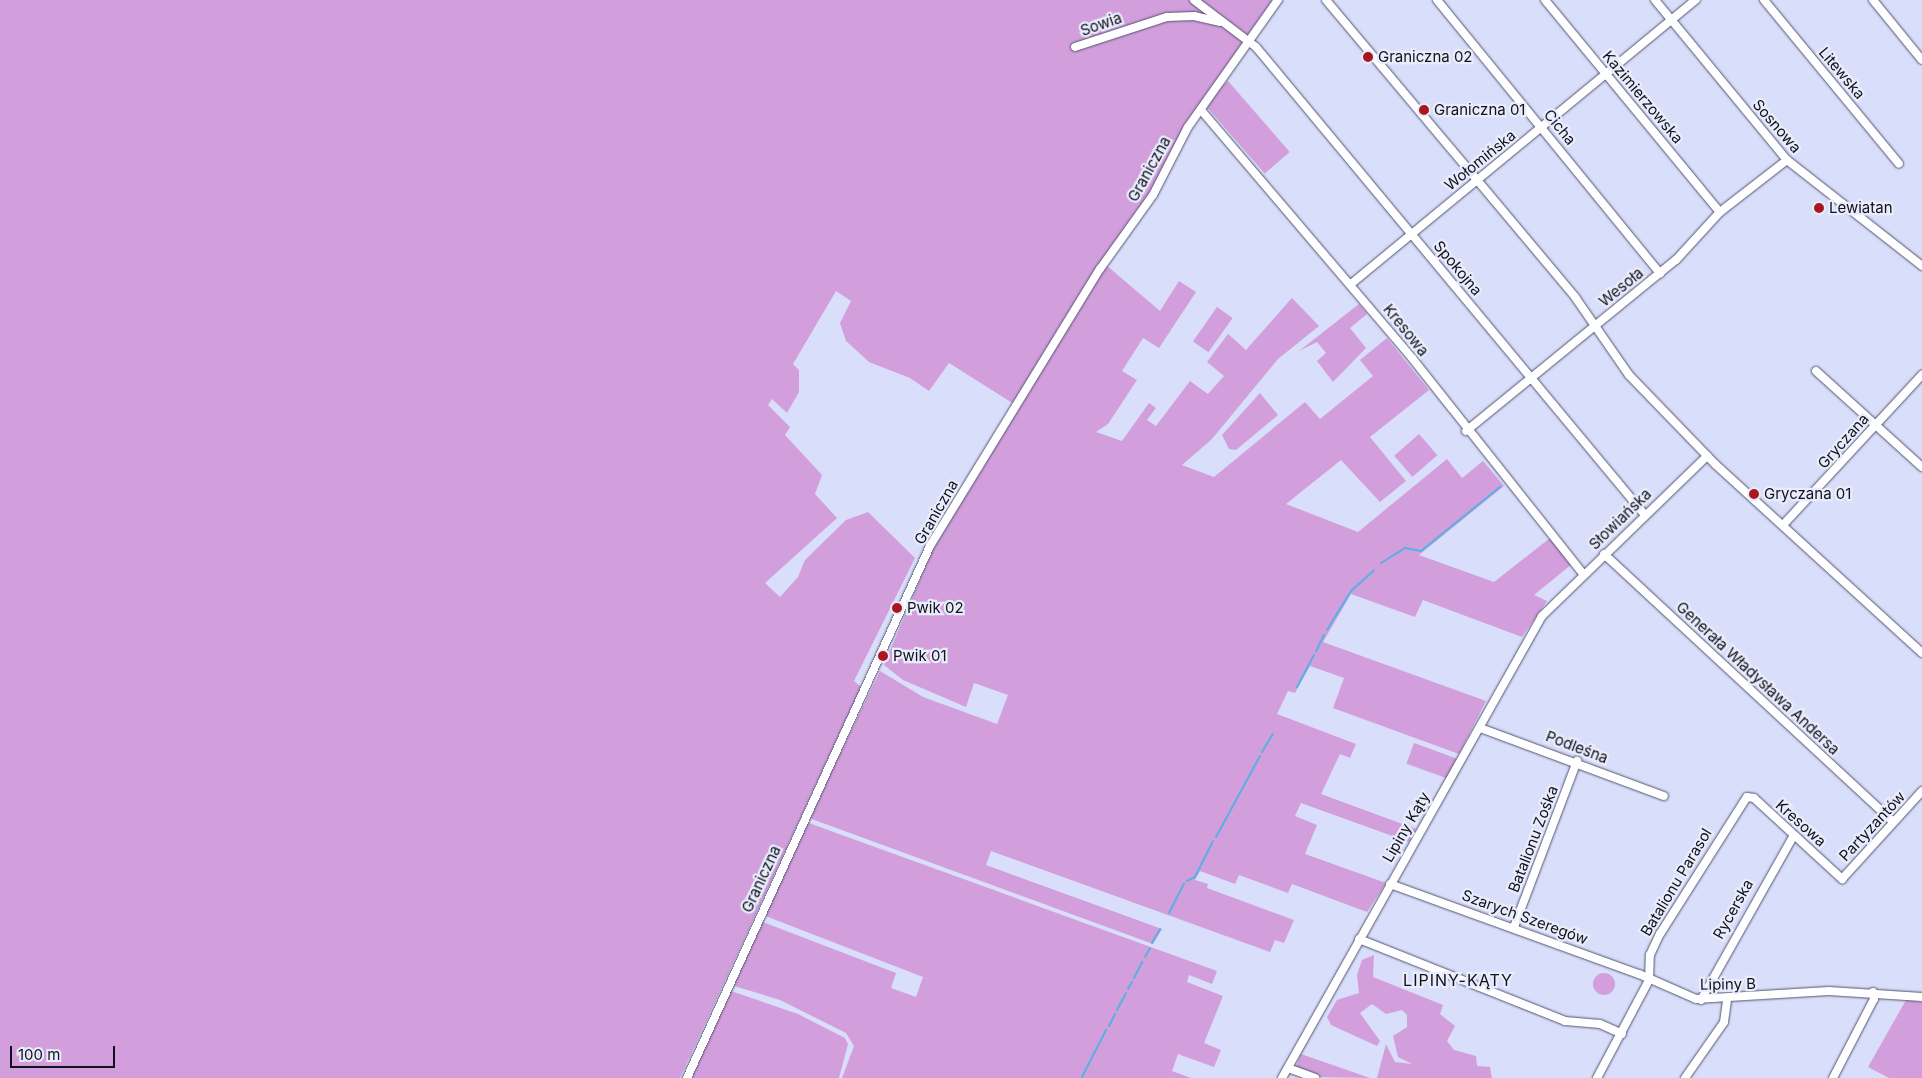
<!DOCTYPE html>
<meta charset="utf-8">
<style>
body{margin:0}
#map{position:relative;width:1922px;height:1078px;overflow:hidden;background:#d9defa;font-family:Inter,sans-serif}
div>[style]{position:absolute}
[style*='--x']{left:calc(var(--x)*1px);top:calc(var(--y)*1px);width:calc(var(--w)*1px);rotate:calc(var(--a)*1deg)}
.green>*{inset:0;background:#d39edc;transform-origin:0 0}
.round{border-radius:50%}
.stream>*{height:2px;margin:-1px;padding:0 1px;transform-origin:1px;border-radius:1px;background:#57b1e3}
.roads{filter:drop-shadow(0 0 1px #515572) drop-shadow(0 0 1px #515572)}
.minor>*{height:8px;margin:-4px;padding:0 4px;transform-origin:4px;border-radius:4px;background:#fff}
.dots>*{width:14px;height:14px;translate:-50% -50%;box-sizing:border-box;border:2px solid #e9ecfa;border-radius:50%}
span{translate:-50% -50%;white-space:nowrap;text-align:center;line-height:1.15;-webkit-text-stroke:4.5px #e9ecfa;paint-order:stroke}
.street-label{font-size:15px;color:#10111d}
.poi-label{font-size:15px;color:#10111d}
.left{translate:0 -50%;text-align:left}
.neighbourhood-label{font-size:16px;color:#10111d;letter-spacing:1px}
.scale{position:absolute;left:10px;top:1046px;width:105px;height:22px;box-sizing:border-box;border:2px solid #10111d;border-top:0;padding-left:6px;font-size:15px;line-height:18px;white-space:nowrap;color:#10111d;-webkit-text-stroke:4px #e9ecfa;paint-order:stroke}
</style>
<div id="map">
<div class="green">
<div style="clip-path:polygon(0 0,1273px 0,1188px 121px,1150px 193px,1102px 260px,1014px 404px,949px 363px,929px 391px,910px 378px,869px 362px,846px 341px,840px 323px,851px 301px,836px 291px,793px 364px,799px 370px,799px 392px,787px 413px,772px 399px,768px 405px,790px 427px,785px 435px,822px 475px,815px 494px,837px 518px,765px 583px,780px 597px,798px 577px,805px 560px,846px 520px,868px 512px,915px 558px,854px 681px,861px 687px,680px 1078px,0 1078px)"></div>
<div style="left:1228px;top:81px;width:94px;height:33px;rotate:49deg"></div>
<div style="clip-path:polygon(1106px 265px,1160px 311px,1179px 281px,1196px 292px,1159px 348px,1143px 338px,1122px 371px,1137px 380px,1108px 424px,1096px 432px,1122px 441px,1149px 403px,1156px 408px,1147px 420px,1156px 426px,1190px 381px,1208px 394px,1224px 376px,1207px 362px,1228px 334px,1246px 350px,1292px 298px,1319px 326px,1278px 359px,1212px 439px,1182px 465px,1214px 477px,1305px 402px,1320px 419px,1373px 376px,1360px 360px,1387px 338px,1429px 390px,1370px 437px,1406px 481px,1380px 502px,1341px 460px,1286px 504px,1358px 532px,1447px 459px,1462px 478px,1483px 461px,1504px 486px,1419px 555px,1494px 582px,1550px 538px,1572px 564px,1534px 595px,1547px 601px,1522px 637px,1423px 600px,1415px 617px,1351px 594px,1323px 642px,1486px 701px,1459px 754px,1333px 708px,1344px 678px,1310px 666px,1295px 693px,1288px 691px,1277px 714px,1356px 744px,1350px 758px,1340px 754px,1321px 794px,1416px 829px,1409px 842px,1301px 803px,1295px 816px,1317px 825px,1305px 854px,1386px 883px,1367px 912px,1292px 884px,1288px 893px,1239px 875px,1235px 884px,1200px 871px,1195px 880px,1208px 884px,1207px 888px,1294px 920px,1284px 943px,1275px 940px,1270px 952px,991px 851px,986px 865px,1162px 929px,1153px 944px,809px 818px,880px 671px,923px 697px,997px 724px,1008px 695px,974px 683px,966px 707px,903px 680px,884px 665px,933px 549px)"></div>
<div style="clip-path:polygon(1359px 304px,1367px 314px,1350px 328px,1366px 348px,1333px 382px,1317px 361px,1326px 353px,1317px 342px,1299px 351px)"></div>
<div style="left:1217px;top:307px;width:19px;height:42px;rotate:35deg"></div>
<div style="clip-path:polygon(1260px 393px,1278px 415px,1236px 450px,1229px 449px,1222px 435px)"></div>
<div style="left:1419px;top:434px;width:28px;height:33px;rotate:49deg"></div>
<div style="left:1414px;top:743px;width:45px;height:22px;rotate:20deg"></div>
<div style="clip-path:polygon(806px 822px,1217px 971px,1212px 984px,1189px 975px,1187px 982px,1223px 996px,1204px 1043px,1221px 1050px,1214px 1067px,1178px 1054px,1172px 1071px,1191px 1078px,842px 1078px,854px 1046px,846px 1033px,780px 1000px,731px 985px,760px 921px,896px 973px,891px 988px,916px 997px,923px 977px,763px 915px)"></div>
<div style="clip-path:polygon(1374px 955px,1373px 977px,1443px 1005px,1440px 1014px,1455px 1026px,1447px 1041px,1454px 1050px,1476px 1056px,1477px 1066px,1490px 1067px,1492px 1078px,1377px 1078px,1386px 1044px,1395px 1062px,1412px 1064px,1398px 1057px,1393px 1036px,1407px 1027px,1407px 1015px,1402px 1010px,1386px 1014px,1372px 1004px,1360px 1013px,1380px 1041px,1377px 1046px,1331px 1025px,1327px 1017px,1337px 1000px,1359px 993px,1357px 975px,1362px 960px)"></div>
<div class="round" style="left:1593px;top:973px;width:22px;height:22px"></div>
<div style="clip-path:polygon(728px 990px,798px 1014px,845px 1038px,848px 1044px,839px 1078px,690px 1078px)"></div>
<div style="clip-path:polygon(1906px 1000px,1922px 1002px,1922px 1078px,1889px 1078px,1868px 1067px)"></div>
<div style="clip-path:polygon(1301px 1054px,1370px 1078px,1317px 1077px,1296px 1067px)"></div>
</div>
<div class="stream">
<div style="--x:1381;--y:563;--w:28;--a:-32"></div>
<div style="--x:1405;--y:548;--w:16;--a:11"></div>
<div style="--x:1421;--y:551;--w:102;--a:-39"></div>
<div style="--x:1327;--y:630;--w:46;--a:-58.4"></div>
<div style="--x:1351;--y:591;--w:31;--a:-42"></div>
<div style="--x:1316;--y:651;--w:18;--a:-63"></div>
<div style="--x:1297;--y:687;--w:36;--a:-62"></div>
<div style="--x:1262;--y:752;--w:21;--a:-59"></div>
<div style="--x:1216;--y:837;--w:92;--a:-61.5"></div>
<div style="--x:1187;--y:881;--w:9;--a:-27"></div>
<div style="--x:1195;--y:877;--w:40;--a:-63.4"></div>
<div style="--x:1169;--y:913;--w:33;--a:-63"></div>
<div style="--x:1152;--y:943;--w:16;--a:-60"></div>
<div style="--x:1145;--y:957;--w:10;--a:-61"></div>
<div style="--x:1134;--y:978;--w:18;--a:-63"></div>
<div style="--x:1128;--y:989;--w:8;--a:-60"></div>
<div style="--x:1117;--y:1010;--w:19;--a:-62"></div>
<div style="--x:1109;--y:1026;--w:13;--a:-63"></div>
<div style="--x:1082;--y:1077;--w:53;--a:-62.9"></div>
</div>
<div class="roads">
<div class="minor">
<div style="--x:1194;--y:0;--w:78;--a:37.2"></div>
<div style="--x:1256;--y:47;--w:609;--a:50.27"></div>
<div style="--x:1326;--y:0;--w:388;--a:50"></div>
<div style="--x:1575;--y:297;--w:95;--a:55.3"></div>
<div style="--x:1629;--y:375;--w:124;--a:46"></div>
<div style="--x:1715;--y:464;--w:280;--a:42.4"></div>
<div style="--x:1437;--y:0;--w:353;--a:50.8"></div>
<div style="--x:1545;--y:0;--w:275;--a:50.5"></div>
<div style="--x:1655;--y:0;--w:207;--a:50.5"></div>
<div style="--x:1787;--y:160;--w:172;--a:38.1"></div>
<div style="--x:1764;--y:0;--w:212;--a:50.5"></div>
<div style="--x:1873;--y:0;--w:77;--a:50.8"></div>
<div style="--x:1075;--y:47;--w:97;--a:-18.1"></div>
<div style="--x:1167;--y:17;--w:27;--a:-2"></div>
<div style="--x:1194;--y:16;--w:26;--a:13"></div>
<div style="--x:1201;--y:110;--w:326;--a:49.6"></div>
<div style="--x:1412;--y:358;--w:275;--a:51.6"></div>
<div style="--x:1351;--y:284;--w:447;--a:-39.5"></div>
<div style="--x:1816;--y:371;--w:143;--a:42.2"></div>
<div style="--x:1466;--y:431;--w:271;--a:-39.2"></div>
<div style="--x:1676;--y:260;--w:65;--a:-47.5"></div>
<div style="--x:1720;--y:212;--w:85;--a:-37.8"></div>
<div style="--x:1783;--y:525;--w:205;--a:-47.2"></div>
<div style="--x:1604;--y:554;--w:394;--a:42.8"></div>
<div style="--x:1480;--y:728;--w:196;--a:20.3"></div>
<div style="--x:1390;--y:884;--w:265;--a:19.9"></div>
<div style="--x:1639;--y:974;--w:62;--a:23.7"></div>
<div style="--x:1696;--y:999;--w:133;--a:-3.4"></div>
<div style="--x:1829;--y:991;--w:93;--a:3.7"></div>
<div style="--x:1514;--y:927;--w:178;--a:-69.2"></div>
<div style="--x:1359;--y:939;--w:222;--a:21.7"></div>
<div style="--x:1565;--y:1021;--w:35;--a:5"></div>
<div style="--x:1600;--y:1024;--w:24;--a:24"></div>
<div style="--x:1649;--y:980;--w:25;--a:-88"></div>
<div style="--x:1650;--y:955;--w:23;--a:-65"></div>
<div style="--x:1660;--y:934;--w:162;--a:-57.6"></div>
<div style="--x:1747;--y:797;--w:7;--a:8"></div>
<div style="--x:1754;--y:798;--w:120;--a:42.6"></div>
<div style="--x:1842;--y:879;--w:119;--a:-47.7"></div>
<div style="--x:1701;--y:1000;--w:189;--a:-60.6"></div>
<div style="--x:1288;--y:1068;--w:29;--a:20"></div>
<div style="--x:687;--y:1078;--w:585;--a:-65.45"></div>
<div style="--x:930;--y:546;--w:325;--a:-58.5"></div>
<div style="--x:1100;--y:269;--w:91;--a:-54.4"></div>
<div style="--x:1153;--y:195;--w:76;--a:-62.8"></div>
<div style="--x:1188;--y:127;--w:156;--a:-54.7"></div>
<div style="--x:1282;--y:1078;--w:530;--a:-60.63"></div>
<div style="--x:1542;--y:616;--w:230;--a:-44.1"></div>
<div style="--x:1597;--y:1078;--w:111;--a:-62"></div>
<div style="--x:1685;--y:1078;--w:68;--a:-55.1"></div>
<div style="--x:1724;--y:1022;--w:22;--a:-82"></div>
<div style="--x:1833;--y:1078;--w:89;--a:-62.6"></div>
<div style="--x:1874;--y:999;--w:7;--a:-98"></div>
</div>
</div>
<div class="dots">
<div style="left:1368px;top:57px;background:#aa1620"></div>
<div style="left:1424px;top:110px;background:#aa1620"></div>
<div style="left:1819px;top:208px;background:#aa1620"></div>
<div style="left:1754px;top:494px;background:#aa1620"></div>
<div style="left:897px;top:608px;background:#aa1620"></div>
<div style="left:883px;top:656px;background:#aa1620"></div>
</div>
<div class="street-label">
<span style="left:1101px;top:24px;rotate:-19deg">Sowia</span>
<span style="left:1842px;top:73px;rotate:50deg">Litewska</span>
<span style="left:1643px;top:97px;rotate:50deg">Kazimierzowska</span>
<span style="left:1777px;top:126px;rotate:49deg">Sosnowa</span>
<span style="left:1560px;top:127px;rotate:51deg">Cicha</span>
<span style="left:1480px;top:160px;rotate:-39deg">Wołomińska</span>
<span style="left:1149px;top:169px;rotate:-61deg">Graniczna</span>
<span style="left:1458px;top:268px;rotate:50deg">Spokojna</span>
<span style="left:1621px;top:287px;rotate:-39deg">Wesoła</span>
<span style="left:1406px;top:330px;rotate:51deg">Kresowa</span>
<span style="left:1843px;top:441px;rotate:-48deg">Gryczana</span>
<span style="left:936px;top:512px;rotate:-60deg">Graniczna</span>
<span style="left:1620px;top:519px;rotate:-44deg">Słowiańska</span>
<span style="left:1758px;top:678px;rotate:43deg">Generała Władysława Andersa</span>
<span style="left:1577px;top:747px;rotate:21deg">Podleśna</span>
<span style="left:1801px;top:823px;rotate:42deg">Kresowa</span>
<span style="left:1872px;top:826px;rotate:-47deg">Partyzantów</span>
<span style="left:1406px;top:827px;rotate:-60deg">Lipiny Kąty</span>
<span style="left:1533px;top:839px;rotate:-69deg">Batalionu Zośka</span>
<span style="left:761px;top:879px;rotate:-65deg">Graniczna</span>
<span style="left:1676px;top:882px;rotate:-59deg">Batalionu Parasol</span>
<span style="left:1733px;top:909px;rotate:-61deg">Rycerska</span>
<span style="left:1525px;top:917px;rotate:20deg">Szarych Szeregów</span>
<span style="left:1728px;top:984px;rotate:-1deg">Lipiny B</span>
</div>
<div class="poi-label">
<span class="left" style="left:1378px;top:57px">Graniczna 02</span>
<span class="left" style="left:1434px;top:110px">Graniczna 01</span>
<span class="left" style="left:1829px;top:208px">Lewiatan</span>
<span class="left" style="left:1764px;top:494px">Gryczana 01</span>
<span class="left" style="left:907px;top:608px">Pwik 02</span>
<span class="left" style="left:893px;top:656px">Pwik 01</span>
</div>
<div class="neighbourhood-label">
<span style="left:1458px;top:980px">LIPINY-KĄTY</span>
</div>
<div class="scale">100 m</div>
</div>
